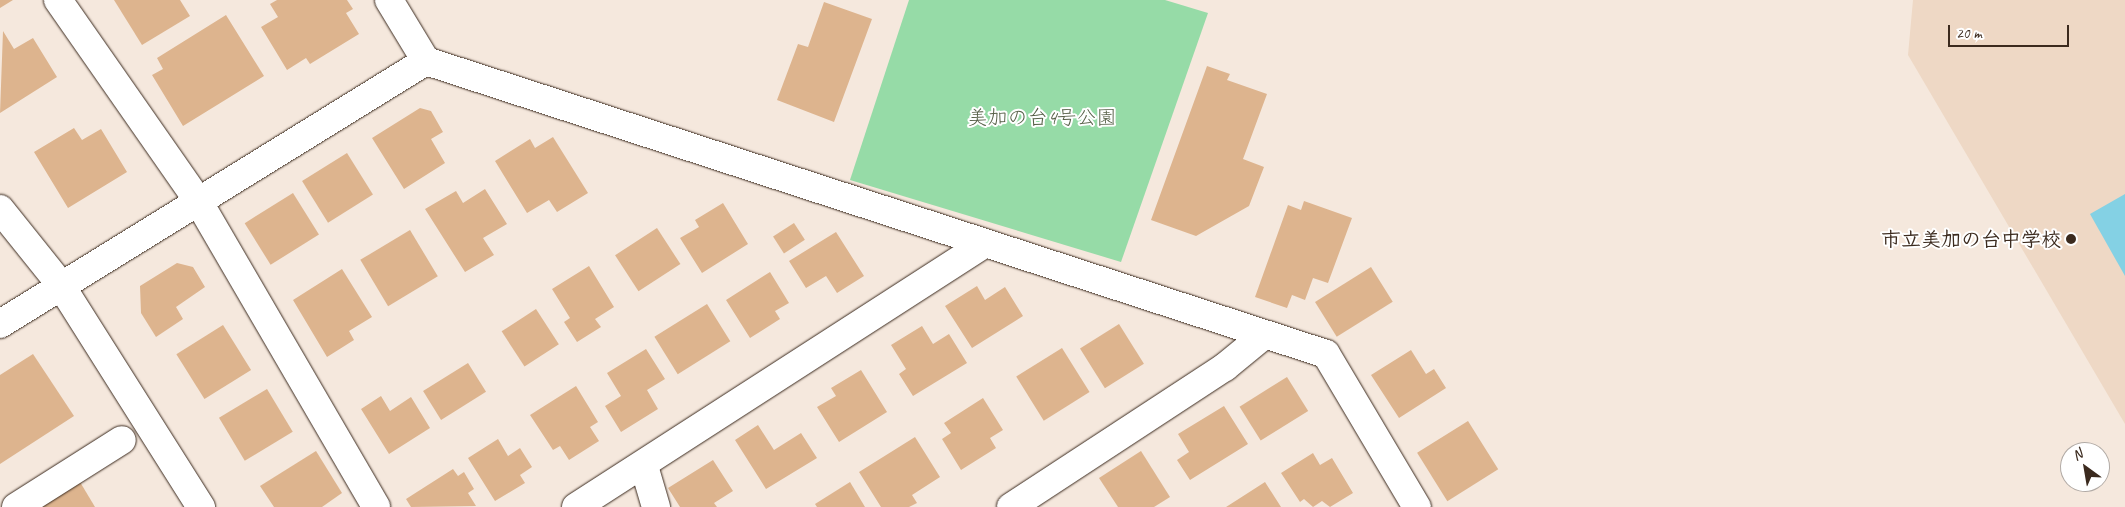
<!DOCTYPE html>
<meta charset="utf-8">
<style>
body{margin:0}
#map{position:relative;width:2125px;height:507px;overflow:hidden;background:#f5e8dd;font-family:Caveat,"Klee One",sans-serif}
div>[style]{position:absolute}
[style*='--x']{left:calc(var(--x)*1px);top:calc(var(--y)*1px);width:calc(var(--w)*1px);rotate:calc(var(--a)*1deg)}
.built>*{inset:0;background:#eed8c5}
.green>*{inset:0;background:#96dba7}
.water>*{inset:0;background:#84d1e4}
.building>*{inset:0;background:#ddb48e;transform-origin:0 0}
.roads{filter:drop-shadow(0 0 1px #3b2a1e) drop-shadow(0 0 1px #3b2a1e)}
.minor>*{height:28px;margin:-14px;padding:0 14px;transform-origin:14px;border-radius:14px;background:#fff}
.dots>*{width:14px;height:14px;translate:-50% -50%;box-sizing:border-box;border:2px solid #fff;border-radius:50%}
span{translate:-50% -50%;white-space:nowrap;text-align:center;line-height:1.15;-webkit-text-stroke:4px #fff;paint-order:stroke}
.park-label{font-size:20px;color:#565f47}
.poi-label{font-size:20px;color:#3b2a1e;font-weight:700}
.right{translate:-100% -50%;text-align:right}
.north{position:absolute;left:2060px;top:442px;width:50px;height:50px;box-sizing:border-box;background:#fff;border:1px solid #b1aaa5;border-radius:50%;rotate:328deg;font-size:14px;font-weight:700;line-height:20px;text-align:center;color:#3b2a1e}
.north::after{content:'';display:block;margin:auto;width:18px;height:22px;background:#3b2a1e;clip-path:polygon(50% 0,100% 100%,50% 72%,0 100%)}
.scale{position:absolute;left:1948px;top:25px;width:121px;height:22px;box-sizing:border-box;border:2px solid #3b2a1e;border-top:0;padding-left:6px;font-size:15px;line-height:18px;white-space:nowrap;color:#3b2a1e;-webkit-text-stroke:4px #fff;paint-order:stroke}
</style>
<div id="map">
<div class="built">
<div style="clip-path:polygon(1913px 0,2125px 0,2125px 424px,1908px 55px)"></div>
</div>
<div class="green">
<div style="clip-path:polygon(909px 0,1165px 0,1208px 13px,1121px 262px,850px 180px)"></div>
</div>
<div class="water">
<div style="clip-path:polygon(2125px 194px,2125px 276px,2090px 214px)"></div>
</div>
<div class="building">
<div style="clip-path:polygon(0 0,13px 0,0 8px)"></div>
<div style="clip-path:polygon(114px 0,180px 0,190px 16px,142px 45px)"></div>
<div style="clip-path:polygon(277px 0,347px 0,353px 9px,346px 13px,359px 34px,310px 64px,306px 58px,287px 70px,261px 27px,278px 17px,270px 4px)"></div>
<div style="clip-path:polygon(824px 2px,872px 19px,834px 122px,777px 100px,798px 44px,808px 47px)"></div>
<div style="clip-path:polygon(226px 15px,264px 76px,183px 126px,152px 75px,163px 69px,157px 58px)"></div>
<div style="clip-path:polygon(3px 31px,14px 49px,33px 38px,57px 77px,0 113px)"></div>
<div style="clip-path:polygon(1207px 66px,1230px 74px,1227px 80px,1267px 94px,1243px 159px,1264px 167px,1249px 206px,1196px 236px,1151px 220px)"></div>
<div style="clip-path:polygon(420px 108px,431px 111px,443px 132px,431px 139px,445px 163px,404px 189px,372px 138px)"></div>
<div style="clip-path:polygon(74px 128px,82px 140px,101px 129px,127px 172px,68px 208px,34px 152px)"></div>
<div style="clip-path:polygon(553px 137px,588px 193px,557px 212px,549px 200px,527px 213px,495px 161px,530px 139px,535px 148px)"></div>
<div style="left:347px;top:153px;width:49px;height:53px;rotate:58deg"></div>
<div style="clip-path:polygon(485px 189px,507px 224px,483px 238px,494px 255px,465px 272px,425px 209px,456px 191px,463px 203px)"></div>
<div style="left:293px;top:193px;width:49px;height:57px;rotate:58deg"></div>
<div style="clip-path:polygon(1304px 201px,1352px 218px,1328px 283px,1313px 278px,1305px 300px,1292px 295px,1287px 308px,1255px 297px,1288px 205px,1301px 210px)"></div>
<div style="clip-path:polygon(723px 203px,748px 244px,702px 273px,680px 238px,699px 227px,695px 220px)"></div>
<div style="left:794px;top:223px;width:20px;height:25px;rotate:57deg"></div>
<div style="left:657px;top:228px;width:43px;height:50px;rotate:57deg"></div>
<div style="left:410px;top:230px;width:54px;height:58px;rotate:59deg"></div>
<div style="clip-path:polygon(836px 232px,864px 276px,837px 293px,826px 276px,806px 288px,789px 261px)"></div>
<div style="clip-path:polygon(177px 263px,193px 267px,205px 287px,176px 307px,183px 319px,156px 337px,141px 313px,140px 286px)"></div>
<div style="clip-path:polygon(589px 266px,614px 307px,595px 319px,601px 327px,577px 342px,564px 322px,570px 318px,552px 289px)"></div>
<div style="left:1371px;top:267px;width:41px;height:66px;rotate:58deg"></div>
<div style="clip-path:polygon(342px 269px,372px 317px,349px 331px,354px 340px,327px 357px,293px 300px)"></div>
<div style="clip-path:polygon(770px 272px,789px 303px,775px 311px,780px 319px,750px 338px,726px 300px)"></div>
<div style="clip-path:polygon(977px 286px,985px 300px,1005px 287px,1023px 316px,972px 348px,945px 306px)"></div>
<div style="left:707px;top:304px;width:44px;height:62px;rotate:58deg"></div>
<div style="left:536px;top:309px;width:42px;height:41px;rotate:57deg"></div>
<div style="left:1119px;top:324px;width:47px;height:46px;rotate:58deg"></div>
<div style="left:223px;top:325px;width:53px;height:55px;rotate:58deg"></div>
<div style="clip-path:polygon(922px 326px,933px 344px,949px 334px,967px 363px,913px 396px,899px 374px,906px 369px,891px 345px)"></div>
<div style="left:1062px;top:348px;width:52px;height:54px;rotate:58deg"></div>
<div style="clip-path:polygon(646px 349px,665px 379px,647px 390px,658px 409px,621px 432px,605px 406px,621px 396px,607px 373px)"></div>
<div style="clip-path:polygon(1411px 350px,1426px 374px,1434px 369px,1446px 388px,1399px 418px,1371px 375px)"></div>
<div style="clip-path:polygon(33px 354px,74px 416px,0 464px,0 375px)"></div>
<div style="left:468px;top:363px;width:34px;height:53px;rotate:58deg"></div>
<div style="clip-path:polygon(861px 370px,887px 412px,839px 442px,817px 407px,836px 396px,831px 388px)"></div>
<div style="left:1287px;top:377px;width:40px;height:56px;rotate:58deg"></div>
<div style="clip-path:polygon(576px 386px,598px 422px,590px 427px,599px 441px,569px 460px,560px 446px,553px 450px,530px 415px)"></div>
<div style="left:267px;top:389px;width:50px;height:56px;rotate:59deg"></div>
<div style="clip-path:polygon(381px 396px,390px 411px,411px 397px,430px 428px,389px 454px,361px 409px)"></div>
<div style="clip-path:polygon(983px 398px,1003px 430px,990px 438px,996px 448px,961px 470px,942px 439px,951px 433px,944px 423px)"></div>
<div style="clip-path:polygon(1224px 406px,1248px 444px,1190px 480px,1177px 460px,1189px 452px,1178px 434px)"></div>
<div style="left:1468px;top:421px;width:57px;height:60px;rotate:58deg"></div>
<div style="clip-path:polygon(758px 425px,774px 450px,801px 433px,817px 458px,766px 489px,735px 440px)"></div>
<div style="clip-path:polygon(915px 437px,940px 477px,912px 495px,917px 503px,909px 507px,881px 507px,859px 472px)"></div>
<div style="clip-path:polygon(498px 439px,508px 456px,520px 448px,532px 467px,520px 475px,525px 483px,495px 501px,468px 458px)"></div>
<div style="clip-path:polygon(316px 451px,342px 493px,322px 507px,274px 507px,260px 486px)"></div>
<div style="clip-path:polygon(1141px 451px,1170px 497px,1154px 507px,1118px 507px,1099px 478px)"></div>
<div style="clip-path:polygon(1313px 453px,1320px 465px,1332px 458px,1353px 493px,1330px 507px,1322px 501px,1313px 507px,1304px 499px,1300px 502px,1281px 473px)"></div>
<div style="clip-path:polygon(713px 460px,733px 491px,714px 503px,717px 507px,680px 507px,668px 488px)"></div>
<div style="clip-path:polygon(453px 469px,458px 476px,464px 472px,474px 489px,468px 493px,476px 506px,411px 507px,406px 499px)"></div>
<div style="clip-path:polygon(80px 482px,95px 507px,40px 507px)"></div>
<div style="clip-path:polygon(850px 482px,865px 507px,817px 507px,815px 504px)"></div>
<div style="clip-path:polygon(1265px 482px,1281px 507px,1226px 507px,1237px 500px)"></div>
</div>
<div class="roads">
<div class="minor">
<div style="--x:58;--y:0;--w:243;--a:55.1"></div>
<div style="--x:197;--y:199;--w:356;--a:59.8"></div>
<div style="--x:389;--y:0;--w:71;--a:58.8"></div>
<div style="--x:426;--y:61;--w:946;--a:18.03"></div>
<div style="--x:1326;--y:354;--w:178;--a:59.3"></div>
<div style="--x:0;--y:209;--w:96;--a:51.3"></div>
<div style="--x:60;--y:284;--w:264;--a:57.7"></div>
<div style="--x:0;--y:324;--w:501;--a:-31.69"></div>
<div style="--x:644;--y:466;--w:43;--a:73.7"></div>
<div style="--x:16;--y:507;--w:125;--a:-32.3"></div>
<div style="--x:576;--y:507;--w:484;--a:-32.8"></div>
<div style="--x:1011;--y:507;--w:256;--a:-33.2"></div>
<div style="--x:1225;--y:367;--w:50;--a:-39.4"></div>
</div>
</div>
<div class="dots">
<div style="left:2071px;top:239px;background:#3b2a1e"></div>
</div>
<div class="park-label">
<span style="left:1042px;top:117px">美加の台4号公園</span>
</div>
<div class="poi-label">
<span class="right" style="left:2061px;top:239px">市立美加の台中学校</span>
</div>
<div class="north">N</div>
<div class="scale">20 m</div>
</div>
